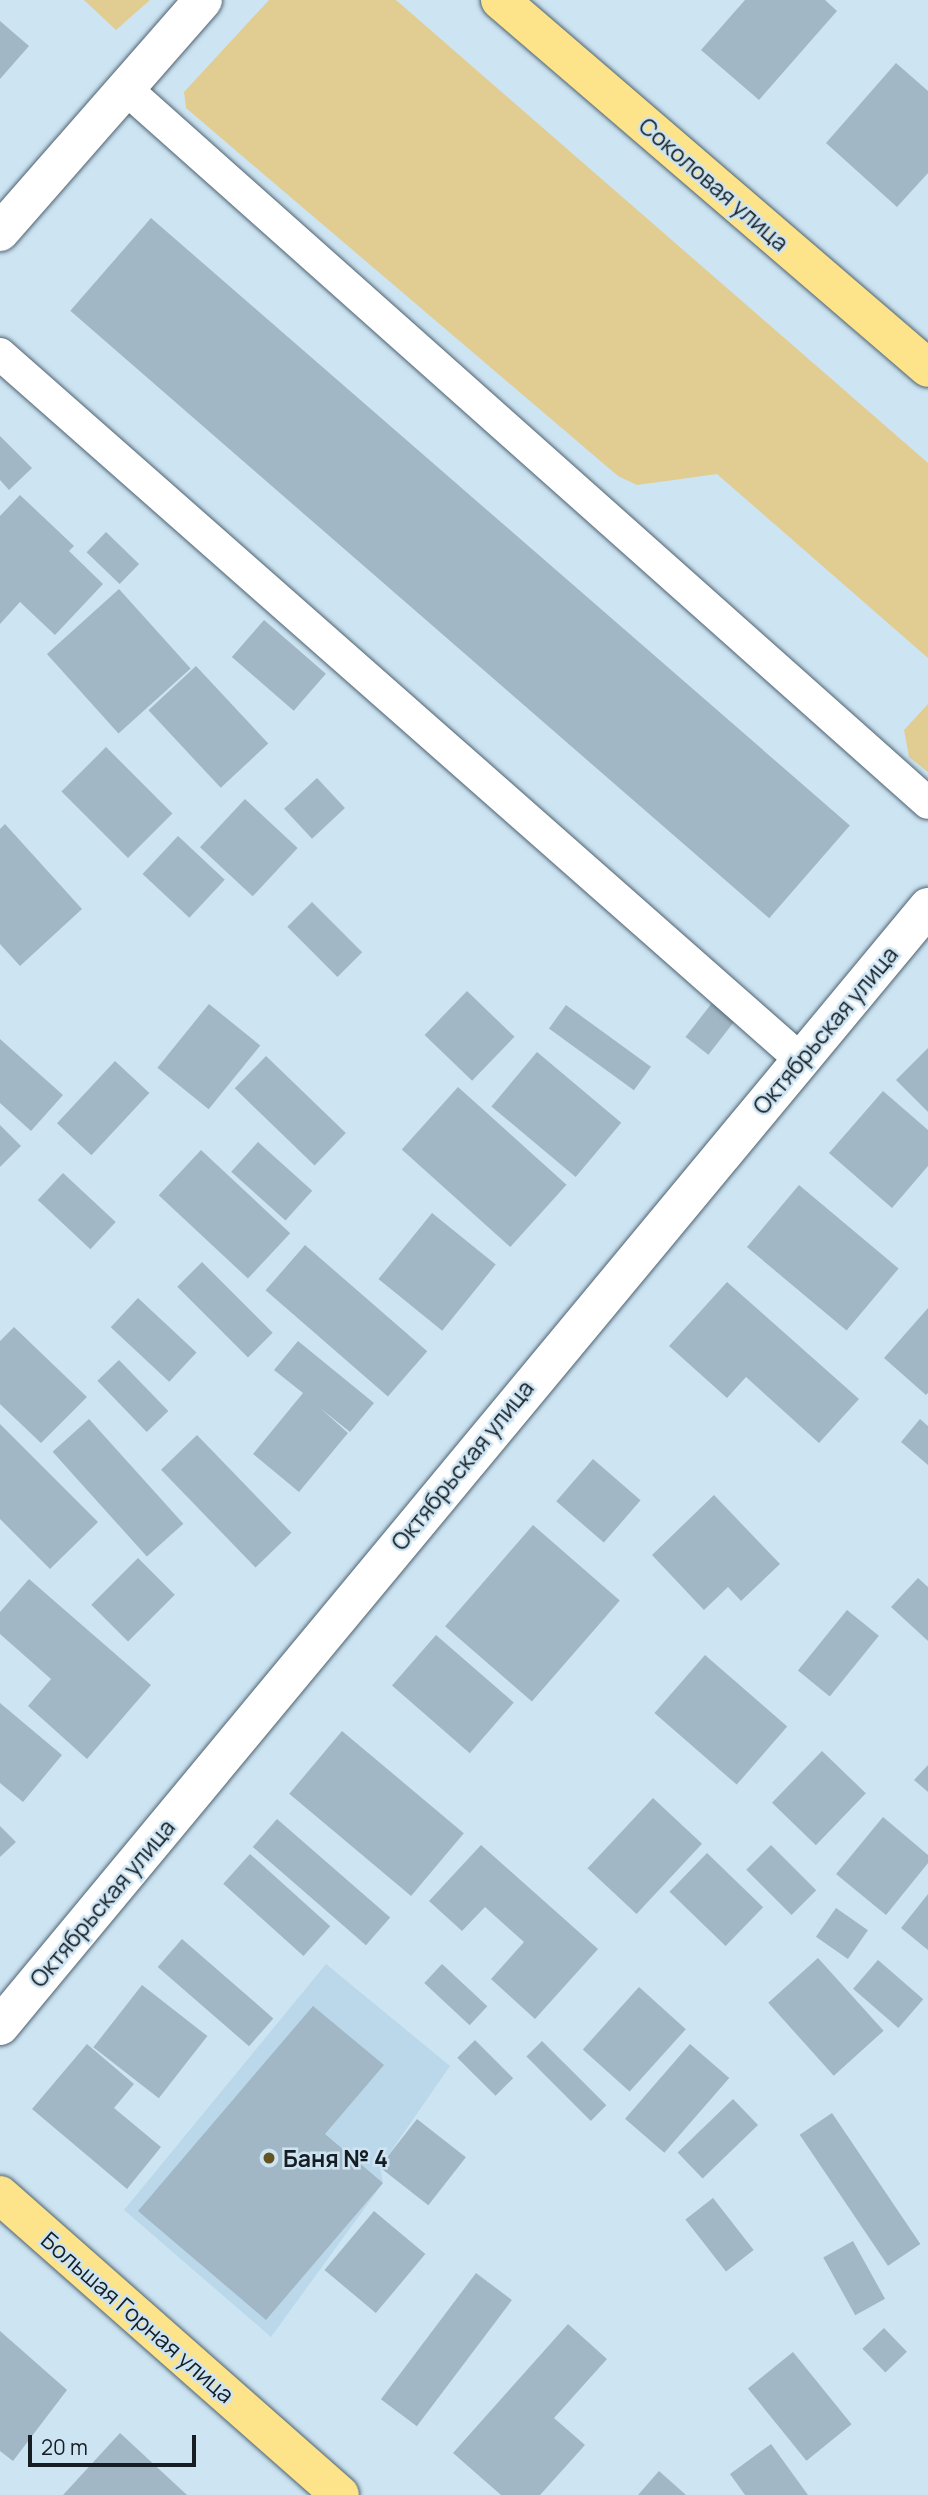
<!DOCTYPE html>
<meta charset="utf-8">
<style>
body{margin:0}
#map{position:relative;width:928px;height:2495px;overflow:hidden;background:#cde4f3;font-family:Manrope,sans-serif}
div>[style]{position:absolute}
[style*='--x']{left:calc(var(--x)*1px);top:calc(var(--y)*1px);width:calc(var(--w)*1px);rotate:calc(var(--a)*1deg)}
.built>*{inset:0;background:#bbd8eb}
.green>*{inset:0;background:#e1cd91}
.building>*{inset:0;background:#a1b7c5;transform-origin:0 0}
.roads{filter:drop-shadow(0 0 2px #4e626f) drop-shadow(0 0 2px #4e626f)}
.service>*{height:32px;margin:-16px;padding:0 16px;transform-origin:16px;border-radius:16px;background:#fff}
.minor>*{height:38px;margin:-19px;padding:0 19px;transform-origin:19px;border-radius:19px;background:#fff}
.primary>*{height:38px;margin:-19px;padding:0 19px;transform-origin:19px;border-radius:19px;background:#fde48b}
.dots>*{width:19px;height:19px;translate:-50% -50%;box-sizing:border-box;border:4px solid #cde4f3;border-radius:50%}
span{translate:-50% -50%;white-space:nowrap;text-align:center;line-height:1.15;-webkit-text-stroke:5px #cde4f3;paint-order:stroke}
.street-label{font-size:23px;color:#161e23}
.poi-label{font-size:23px;color:#161e23;font-weight:700}
.left{translate:0 -50%;text-align:left}
.scale{position:absolute;left:28px;top:2435px;width:168px;height:32px;box-sizing:border-box;border:4px solid #161e23;border-top:0;padding-left:9px;font-size:21px;line-height:24px;white-space:nowrap;color:#161e23;-webkit-text-stroke:5px #cde4f3;paint-order:stroke}
</style>
<div id="map">
<div class="built">
<div style="clip-path:polygon(326px 1964px,450px 2066px,380px 2167px,383px 2183px,271px 2337px,124px 2210px)"></div>
</div>
<div class="green">
<div style="clip-path:polygon(84px 0,150px 0,116px 30px)"></div>
<div style="clip-path:polygon(269px 0,396px 0,928px 463px,928px 658px,717px 474px,637px 485px,618px 476px,186px 108px,184px 92px)"></div>
<div style="clip-path:polygon(928px 704px,928px 772px,909px 757px,904px 730px)"></div>
</div>
<div class="building">
<div style="clip-path:polygon(745px 0,825px 0,837px 11px,759px 100px,701px 50px)"></div>
<div style="clip-path:polygon(0 21px,29px 46px,0 79px)"></div>
<div style="clip-path:polygon(896px 63px,928px 91px,928px 173px,897px 207px,826px 143px)"></div>
<div style="left:151px;top:218px;width:926px;height:123px;rotate:41deg"></div>
<div style="clip-path:polygon(0 436px,32px 468px,9px 490px,0 480px)"></div>
<div style="clip-path:polygon(20px 495px,74px 546px,69px 551px,103px 584px,55px 635px,20px 602px,0 624px,0 516px)"></div>
<div style="left:106px;top:532px;width:46px;height:28px;rotate:44deg"></div>
<div style="left:119px;top:589px;width:107px;height:97px;rotate:48deg"></div>
<div style="left:264px;top:620px;width:82px;height:49px;rotate:41deg"></div>
<div style="left:196px;top:666px;width:106px;height:65px;rotate:47deg"></div>
<div style="left:106px;top:747px;width:94px;height:63px;rotate:45deg"></div>
<div style="left:317px;top:778px;width:41px;height:45px;rotate:47deg"></div>
<div style="left:245px;top:799px;width:72px;height:66px;rotate:43deg"></div>
<div style="clip-path:polygon(5px 824px,82px 909px,20px 966px,0 944px,0 829px)"></div>
<div style="left:178px;top:836px;width:64px;height:52px;rotate:43deg"></div>
<div style="left:312px;top:902px;width:71px;height:35px;rotate:45deg"></div>
<div style="left:467px;top:991px;width:66px;height:61px;rotate:44deg"></div>
<div style="left:712px;top:1003px;width:29px;height:43px;rotate:38deg"></div>
<div style="left:209px;top:1004px;width:66px;height:82px;rotate:39deg"></div>
<div style="left:566px;top:1005px;width:105px;height:29px;rotate:36deg"></div>
<div style="clip-path:polygon(0 1039px,63px 1095px,31px 1131px,0 1103px)"></div>
<div style="clip-path:polygon(928px 1048px,928px 1112px,896px 1080px)"></div>
<div style="left:537px;top:1052px;width:110px;height:71px;rotate:40deg"></div>
<div style="left:266px;top:1056px;width:111px;height:45px;rotate:44deg"></div>
<div style="left:115px;top:1061px;width:47px;height:85px;rotate:43deg"></div>
<div style="left:458px;top:1087px;width:146px;height:84px;rotate:42deg"></div>
<div style="clip-path:polygon(883px 1091px,928px 1130px,928px 1166px,892px 1208px,829px 1153px)"></div>
<div style="clip-path:polygon(0 1125px,21px 1146px,0 1167px)"></div>
<div style="left:258px;top:1142px;width:73px;height:40px;rotate:42deg"></div>
<div style="left:201px;top:1150px;width:122px;height:62px;rotate:43deg"></div>
<div style="left:63px;top:1173px;width:72px;height:37px;rotate:43deg"></div>
<div style="left:799px;top:1185px;width:130px;height:81px;rotate:40deg"></div>
<div style="left:432px;top:1213px;width:82px;height:85px;rotate:39deg"></div>
<div style="left:305px;top:1245px;width:162px;height:60px;rotate:41deg"></div>
<div style="left:202px;top:1262px;width:100px;height:35px;rotate:45deg"></div>
<div style="clip-path:polygon(727px 1282px,859px 1399px,819px 1443px,746px 1377px,727px 1398px,669px 1346px)"></div>
<div style="left:138px;top:1298px;width:80px;height:40px;rotate:43deg"></div>
<div style="clip-path:polygon(928px 1308px,928px 1393px,926px 1395px,884px 1358px)"></div>
<div style="clip-path:polygon(14px 1327px,87px 1397px,41px 1443px,0 1404px,0 1341px)"></div>
<div style="clip-path:polygon(298px 1341px,374px 1403px,350px 1432px,320px 1408px,348px 1433px,299px 1492px,253px 1454px,303px 1393px,274px 1370px)"></div>
<div style="left:119px;top:1360px;width:71px;height:30px;rotate:46deg"></div>
<div style="left:89px;top:1419px;width:141px;height:49px;rotate:48deg"></div>
<div style="clip-path:polygon(920px 1419px,928px 1426px,928px 1465px,901px 1442px)"></div>
<div style="clip-path:polygon(0 1424px,98px 1522px,50px 1569px,0 1519px)"></div>
<div style="left:197px;top:1435px;width:136px;height:50px;rotate:46deg"></div>
<div style="left:593px;top:1459px;width:63px;height:56px;rotate:41deg"></div>
<div style="clip-path:polygon(714px 1495px,780px 1564px,741px 1601px,728px 1587px,704px 1610px,652px 1555px)"></div>
<div style="left:533px;top:1525px;width:115px;height:134px;rotate:41deg"></div>
<div style="left:138px;top:1558px;width:52px;height:66px;rotate:45deg"></div>
<div style="clip-path:polygon(918px 1578px,928px 1587px,928px 1641px,891px 1607px)"></div>
<div style="clip-path:polygon(29px 1579px,151px 1685px,87px 1759px,28px 1706px,51px 1679px,0 1634px,0 1612px)"></div>
<div style="left:847px;top:1610px;width:41px;height:78px;rotate:39deg"></div>
<div style="left:436px;top:1635px;width:103px;height:67px;rotate:41deg"></div>
<div style="left:705px;top:1655px;width:109px;height:77px;rotate:41deg"></div>
<div style="clip-path:polygon(0 1703px,62px 1755px,23px 1802px,0 1783px)"></div>
<div style="left:342px;top:1731px;width:159px;height:82px;rotate:40deg"></div>
<div style="left:822px;top:1751px;width:61px;height:72px;rotate:44deg"></div>
<div style="clip-path:polygon(928px 1765px,928px 1792px,914px 1780px)"></div>
<div style="left:653px;top:1798px;width:67px;height:96px;rotate:43deg"></div>
<div style="clip-path:polygon(883px 1817px,928px 1855px,928px 1863px,886px 1915px,836px 1874px)"></div>
<div style="left:277px;top:1819px;width:150px;height:37px;rotate:41deg"></div>
<div style="clip-path:polygon(0 1826px,16px 1842px,0 1857px)"></div>
<div style="clip-path:polygon(481px 1845px,598px 1949px,535px 2019px,491px 1979px,524px 1942px,485px 1907px,462px 1931px,429px 1901px)"></div>
<div style="left:771px;top:1845px;width:64px;height:35px;rotate:45deg"></div>
<div style="left:707px;top:1853px;width:78px;height:54px;rotate:44deg"></div>
<div style="left:250px;top:1854px;width:108px;height:40px;rotate:42deg"></div>
<div style="clip-path:polygon(928px 1894px,928px 1950px,901px 1928px)"></div>
<div style="left:836px;top:1908px;width:39px;height:35px;rotate:35deg"></div>
<div style="left:182px;top:1939px;width:121px;height:37px;rotate:41deg"></div>
<div style="left:818px;top:1958px;width:98px;height:67px;rotate:48deg"></div>
<div style="left:878px;top:1960px;width:60px;height:38px;rotate:41deg"></div>
<div style="left:442px;top:1964px;width:62px;height:26px;rotate:43deg"></div>
<div style="left:142px;top:1985px;width:83px;height:79px;rotate:38deg"></div>
<div style="left:639px;top:1987px;width:63px;height:84px;rotate:42deg"></div>
<div style="clip-path:polygon(313px 2006px,384px 2065px,325px 2134px,383px 2183px,266px 2320px,138px 2211px)"></div>
<div style="left:475px;top:2040px;width:54px;height:25px;rotate:45deg"></div>
<div style="left:542px;top:2041px;width:91px;height:22px;rotate:45deg"></div>
<div style="clip-path:polygon(87px 2044px,134px 2084px,114px 2108px,161px 2147px,127px 2189px,32px 2109px)"></div>
<div style="left:690px;top:2044px;width:52px;height:99px;rotate:41deg"></div>
<div style="left:733px;top:2099px;width:36px;height:77px;rotate:46deg"></div>
<div style="left:832px;top:2113px;width:158px;height:39px;rotate:56deg"></div>
<div style="left:417px;top:2119px;width:62px;height:61px;rotate:38deg"></div>
<div style="left:713px;top:2198px;width:66px;height:35px;rotate:52deg"></div>
<div style="left:374px;top:2211px;width:67px;height:77px;rotate:40deg"></div>
<div style="left:853px;top:2241px;width:66px;height:34px;rotate:61deg"></div>
<div style="left:476px;top:2273px;width:45px;height:158px;rotate:37deg"></div>
<div style="clip-path:polygon(568px 2324px,607px 2359px,554px 2418px,585px 2445px,540px 2495px,501px 2495px,453px 2453px)"></div>
<div style="left:884px;top:2328px;width:33px;height:30px;rotate:46deg"></div>
<div style="clip-path:polygon(0 2331px,67px 2390px,13px 2461px,0 2451px)"></div>
<div style="left:793px;top:2352px;width:93px;height:58px;rotate:51deg"></div>
<div style="clip-path:polygon(120px 2433px,187px 2495px,63px 2495px)"></div>
<div style="clip-path:polygon(771px 2444px,808px 2495px,745px 2495px,730px 2474px)"></div>
<div style="clip-path:polygon(659px 2471px,686px 2495px,638px 2495px)"></div>
</div>
<div class="roads">
<div class="service">
<div style="--x:125;--y:88;--w:1075;--a:41.68"></div>
<div style="--x:0;--y:354;--w:1066;--a:41.39"></div>
</div>
<div class="minor">
<div style="--x:0;--y:232;--w:308;--a:-48.8"></div>
<div style="--x:0;--y:2026;--w:1454;--a:-50.33"></div>
</div>
<div class="primary">
<div style="--x:500;--y:0;--w:564;--a:40.69"></div>
<div style="--x:0;--y:2195;--w:453;--a:41.4"></div>
</div>
</div>
<div class="dots">
<div style="left:269px;top:2158px;background:#645421"></div>
</div>
<div class="street-label">
<span style="left:714px;top:184px;rotate:41deg">Соколовая улица</span>
<span style="left:825px;top:1030px;rotate:-50deg">Октябрьская улица</span>
<span style="left:462px;top:1465px;rotate:-51deg">Октябрьская улица</span>
<span style="left:102px;top:1903px;rotate:-50deg">Октябрьская улица</span>
<span style="left:138px;top:2317px;rotate:41deg">Большая Горная улица</span>
</div>
<div class="poi-label">
<span class="left" style="left:283px;top:2158px">Баня № 4</span>
</div>
<div class="scale">20 m</div>
</div>
